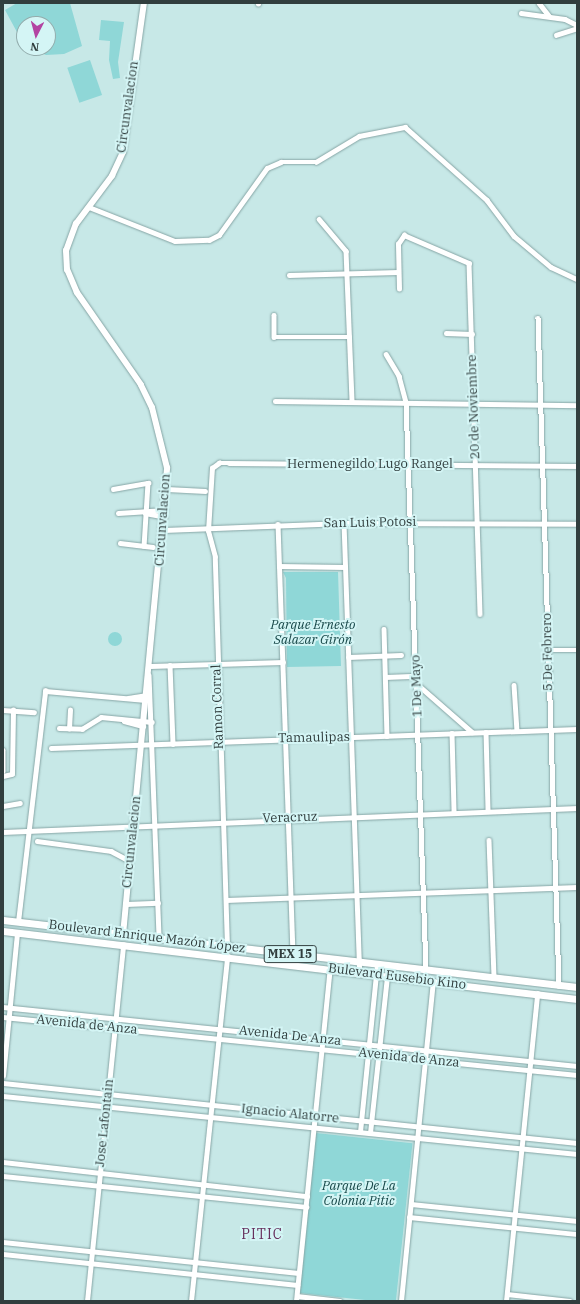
<!DOCTYPE html>
<meta charset="utf-8">
<style>
body{margin:0}
#map{position:relative;width:580px;height:1304px;overflow:hidden;background:#c7e8e7;font-family:"IBM Plex Serif",serif}
div>[style]{position:absolute}
[style*='--x']{left:calc(var(--x)*1px);top:calc(var(--y)*1px);width:calc(var(--w)*1px);rotate:calc(var(--a)*1deg)}
.green>*{inset:0;background:#8fd7d7;transform-origin:0 0}
.round{border-radius:50%}
.roads{filter:drop-shadow(0 0 1px #86a5a5) drop-shadow(0 0 1px #86a5a5)}
.minor>*{height:4.5px;margin:-2.25px;padding:0 2.25px;transform-origin:2.25px;border-radius:2.25px;background:#fff}
.tertiary>*{height:5.5px;margin:-2.75px;padding:0 2.75px;transform-origin:2.75px;border-radius:2.75px;background:#fff}
.primary>*{height:7px;margin:-3.5px;padding:0 3.5px;transform-origin:3.5px;border-radius:3.5px;background:#fff}
span{translate:-50% -50%;white-space:nowrap;text-align:center;line-height:1.15;-webkit-text-stroke:4px #d4f5f5;paint-order:stroke}
.shield-label span{padding:1px 3px;background:#d4f5f5;border:1px solid;border-radius:3px;-webkit-text-stroke-width:0}
.shield-label{font-size:12px;color:#313e3e;font-weight:700}
.street-label{font-size:13px;color:#313e3e}
.park-label{font-size:13px;color:#164748;font-style:italic}
.neighbourhood-label{font-size:14px;color:#67305d;letter-spacing:1px}
.frame{position:absolute;inset:0;border:4px solid #313e3e;pointer-events:none}
.north{position:absolute;left:16px;top:16px;width:40px;height:40px;box-sizing:border-box;background:#d4f5f5;border:1px solid #93acac;border-radius:50%;rotate:186deg;font-size:11px;font-weight:700;line-height:16px;text-align:center;color:#313e3e}
.north::after{content:'';display:block;margin:auto;width:14px;height:18px;background:#b344a2;clip-path:polygon(50% 0,100% 100%,50% 72%,0 100%)}
</style>
<div id="map">
<div class="green">
<div style="clip-path:polygon(17px 3px,70px 3px,82px 46px,64px 54px,46px 55px,29px 48px,48px 48px,48px 24px,24px 24px,24px 45px,5px 10px)"></div>
<div style="clip-path:polygon(101px 20px,124px 22px,118px 62px,120px 78px,113px 79px,109px 60px,110px 41px,99px 40px)"></div>
<div style="left:90px;top:60px;width:37px;height:24px;rotate:71deg"></div>
<div style="clip-path:polygon(283px 572px,338px 572px,341px 666px,287px 667px,286px 578px)"></div>
<div class="round" style="left:108px;top:632px;width:14px;height:14px"></div>
<div style="left:316px;top:1133px;width:97px;height:161px;rotate:6deg"></div>
</div>
<div class="roads">
<div class="minor">
<div style="--x:539;--y:3;--w:16;--a:52"></div>
<div style="--x:258;--y:4;--w:1;--a:-90"></div>
<div style="--x:521;--y:13;--w:44;--a:7.8"></div>
<div style="--x:565;--y:19;--w:13;--a:27"></div>
<div style="--x:556;--y:35;--w:22;--a:-18"></div>
<div style="--x:89;--y:207;--w:92;--a:21.6"></div>
<div style="--x:175;--y:241;--w:34;--a:-2"></div>
<div style="--x:209;--y:240;--w:11;--a:-27"></div>
<div style="--x:219;--y:235;--w:82;--a:-54.4"></div>
<div style="--x:267;--y:168;--w:15;--a:-23"></div>
<div style="--x:281;--y:162;--w:35;--a:0"></div>
<div style="--x:316;--y:162;--w:50;--a:-31.2"></div>
<div style="--x:359;--y:136;--w:47;--a:-11.1"></div>
<div style="--x:405;--y:127;--w:110;--a:41.7"></div>
<div style="--x:487;--y:200;--w:45;--a:53.1"></div>
<div style="--x:514;--y:236;--w:48;--a:40"></div>
<div style="--x:551;--y:267;--w:29;--a:25"></div>
<div style="--x:319;--y:219;--w:42;--a:49.8"></div>
<div style="--x:346;--y:251;--w:151;--a:87.7"></div>
<div style="--x:289;--y:275;--w:109;--a:-1.6"></div>
<div style="--x:399;--y:289;--w:45;--a:-91.3"></div>
<div style="--x:398;--y:244;--w:11;--a:-56"></div>
<div style="--x:404;--y:235;--w:71;--a:23.3"></div>
<div style="--x:469;--y:263;--w:351;--a:88.2"></div>
<div style="--x:274;--y:315;--w:22;--a:90"></div>
<div style="--x:274;--y:337;--w:76;--a:0"></div>
<div style="--x:538;--y:318;--w:668;--a:88.2"></div>
<div style="--x:446;--y:333;--w:26;--a:2"></div>
<div style="--x:386;--y:354;--w:26;--a:59"></div>
<div style="--x:399;--y:376;--w:27;--a:75"></div>
<div style="--x:406;--y:402;--w:568;--a:87.98"></div>
<div style="--x:275;--y:401;--w:302;--a:0.8"></div>
<div style="--x:113;--y:489;--w:36;--a:-10"></div>
<div style="--x:148;--y:483;--w:63;--a:93.6"></div>
<div style="--x:167;--y:489;--w:38;--a:3"></div>
<div style="--x:118;--y:513;--w:47;--a:-3.7"></div>
<div style="--x:145;--y:513;--w:20;--a:11"></div>
<div style="--x:344;--y:523;--w:450;--a:88"></div>
<div style="--x:278;--y:524;--w:430;--a:88"></div>
<div style="--x:164;--y:530;--w:180;--a:-2.2"></div>
<div style="--x:344;--y:523;--w:233;--a:0.2"></div>
<div style="--x:120;--y:543;--w:33;--a:7"></div>
<div style="--x:279;--y:566;--w:66;--a:0.9"></div>
<div style="--x:384;--y:629;--w:107;--a:88.4"></div>
<div style="--x:549;--y:650;--w:28;--a:0"></div>
<div style="--x:348;--y:657;--w:53;--a:-2.2"></div>
<div style="--x:170;--y:665;--w:79;--a:87.8"></div>
<div style="--x:150;--y:666;--w:133;--a:-1.7"></div>
<div style="--x:149;--y:675;--w:264;--a:87.8"></div>
<div style="--x:385;--y:677;--w:32;--a:-2"></div>
<div style="--x:417;--y:684;--w:73;--a:41.1"></div>
<div style="--x:514;--y:685;--w:46;--a:86.3"></div>
<div style="--x:128;--y:698;--w:19;--a:-9"></div>
<div style="--x:3;--y:710;--w:31;--a:4"></div>
<div style="--x:124;--y:721;--w:20;--a:15"></div>
<div style="--x:59;--y:728;--w:23;--a:2"></div>
<div style="--x:82;--y:729;--w:22;--a:-32"></div>
<div style="--x:101;--y:717;--w:51;--a:5.6"></div>
<div style="--x:69;--y:729;--w:19;--a:-87"></div>
<div style="--x:486;--y:732;--w:78;--a:88.5"></div>
<div style="--x:452;--y:733;--w:78;--a:88.5"></div>
<div style="--x:51;--y:748;--w:526;--a:-2.07"></div>
<div style="--x:3;--y:750;--w:21;--a:90"></div>
<div style="--x:3;--y:776;--w:9;--a:-13"></div>
<div style="--x:12;--y:774;--w:64;--a:-89.1"></div>
<div style="--x:3;--y:806;--w:17;--a:-10"></div>
<div style="--x:3;--y:832;--w:575;--a:-2.39"></div>
<div style="--x:489;--y:840;--w:138;--a:87.9"></div>
<div style="--x:37;--y:841;--w:75;--a:7.7"></div>
<div style="--x:111;--y:851;--w:21;--a:28"></div>
<div style="--x:226;--y:900;--w:351;--a:-2.1"></div>
<div style="--x:126;--y:904;--w:32;--a:-2"></div>
<div style="--x:18;--y:922;--w:233;--a:-83.3"></div>
<div style="--x:45;--y:691;--w:101;--a:5.1"></div>
<div style="--x:227;--y:947;--w:390;--a:-91.8"></div>
<div style="--x:215;--y:557;--w:27;--a:-105"></div>
<div style="--x:208;--y:531;--w:63;--a:-86.4"></div>
<div style="--x:212;--y:468;--w:9;--a:-36"></div>
<div style="--x:219;--y:463;--w:10;--a:0"></div>
<div style="--x:229;--y:463;--w:348;--a:0.5"></div>
<div style="--x:3;--y:1007;--w:577;--a:5.87"></div>
<div style="--x:3;--y:1017;--w:577;--a:5.77"></div>
<div style="--x:3;--y:1076;--w:144;--a:-84.4"></div>
<div style="--x:3;--y:1083;--w:577;--a:5.97"></div>
<div style="--x:3;--y:1096;--w:577;--a:5.77"></div>
<div style="--x:360;--y:1132;--w:169;--a:-84.2"></div>
<div style="--x:370;--y:1133;--w:168;--a:-83.8"></div>
<div style="--x:3;--y:1162;--w:306;--a:6.4"></div>
<div style="--x:3;--y:1176;--w:305;--a:5.8"></div>
<div style="--x:411;--y:1204;--w:167;--a:5.8"></div>
<div style="--x:409;--y:1217;--w:169;--a:5.8"></div>
<div style="--x:3;--y:1242;--w:297;--a:6"></div>
<div style="--x:3;--y:1254;--w:296;--a:6"></div>
<div style="--x:507;--y:1294;--w:63;--a:6.3"></div>
<div style="--x:297;--y:1296;--w:43;--a:6.6"></div>
<div style="--x:87;--y:1301;--w:358;--a:-84.2"></div>
<div style="--x:191;--y:1301;--w:347;--a:-84"></div>
<div style="--x:296;--y:1301;--w:334;--a:-84.2"></div>
<div style="--x:401;--y:1301;--w:321;--a:-84.3"></div>
<div style="--x:506;--y:1301;--w:309;--a:-84.2"></div>
</div>
<div class="tertiary">
<div style="--x:123;--y:935;--w:469;--a:-84.6"></div>
<div style="--x:167;--y:468;--w:62;--a:-104"></div>
<div style="--x:152;--y:408;--w:25;--a:-116"></div>
<div style="--x:141;--y:385;--w:112;--a:-124.8"></div>
<div style="--x:77;--y:293;--w:25;--a:-113"></div>
<div style="--x:67;--y:270;--w:19;--a:-93"></div>
<div style="--x:66;--y:251;--w:29;--a:-70"></div>
<div style="--x:76;--y:224;--w:60;--a:-53.1"></div>
<div style="--x:112;--y:176;--w:26;--a:-65"></div>
<div style="--x:123;--y:152;--w:150;--a:-82"></div>
</div>
<div class="primary">
<div style="--x:3;--y:920;--w:578;--a:6.66"></div>
<div style="--x:3;--y:931;--w:578;--a:6.76"></div>
</div>
</div>
<div class="shield-label">
<span style="left:290px;top:954px">MEX 15</span>
</div>
<div class="street-label">
<span style="left:128px;top:107px;rotate:-82deg">Circunvalacion</span>
<span style="left:474px;top:407px;rotate:-92deg">20 de Noviembre</span>
<span style="left:370px;top:464px">Hermenegildo Lugo Rangel</span>
<span style="left:163px;top:520px;rotate:-86deg">Circunvalacion</span>
<span style="left:370px;top:523px;rotate:-1deg">San Luis Potosi</span>
<span style="left:548px;top:652px;rotate:-91deg">5 De Febrero</span>
<span style="left:417px;top:686px;rotate:-92deg">1 De Mayo</span>
<span style="left:218px;top:707px;rotate:-92deg">Ramon Corral</span>
<span style="left:314px;top:738px;rotate:-1deg">Tamaulipas</span>
<span style="left:290px;top:818px;rotate:-2deg">Veracruz</span>
<span style="left:132px;top:842px;rotate:-84deg">Circunvalacion</span>
<span style="left:147px;top:937px;rotate:7deg">Boulevard Enrique Mazón López</span>
<span style="left:397px;top:977px;rotate:7deg">Bulevard Eusebio Kino</span>
<span style="left:87px;top:1025px;rotate:6deg">Avenida de Anza</span>
<span style="left:290px;top:1036px;rotate:6deg">Avenida De Anza</span>
<span style="left:409px;top:1058px;rotate:6deg">Avenida de Anza</span>
<span style="left:290px;top:1114px;rotate:6deg">Ignacio Alatorre</span>
<span style="left:105px;top:1123px;rotate:-84deg">Jose Lafontain</span>
</div>
<div class="park-label">
<span style="left:313px;top:633px">Parque Ernesto<br>Salazar Girón</span>
<span style="left:359px;top:1194px">Parque De La<br>Colonia Pitic</span>
</div>
<div class="neighbourhood-label">
<span style="left:262px;top:1234px">PITIC</span>
</div>
<div class="frame"></div>
<div class="north">N</div>
</div>
